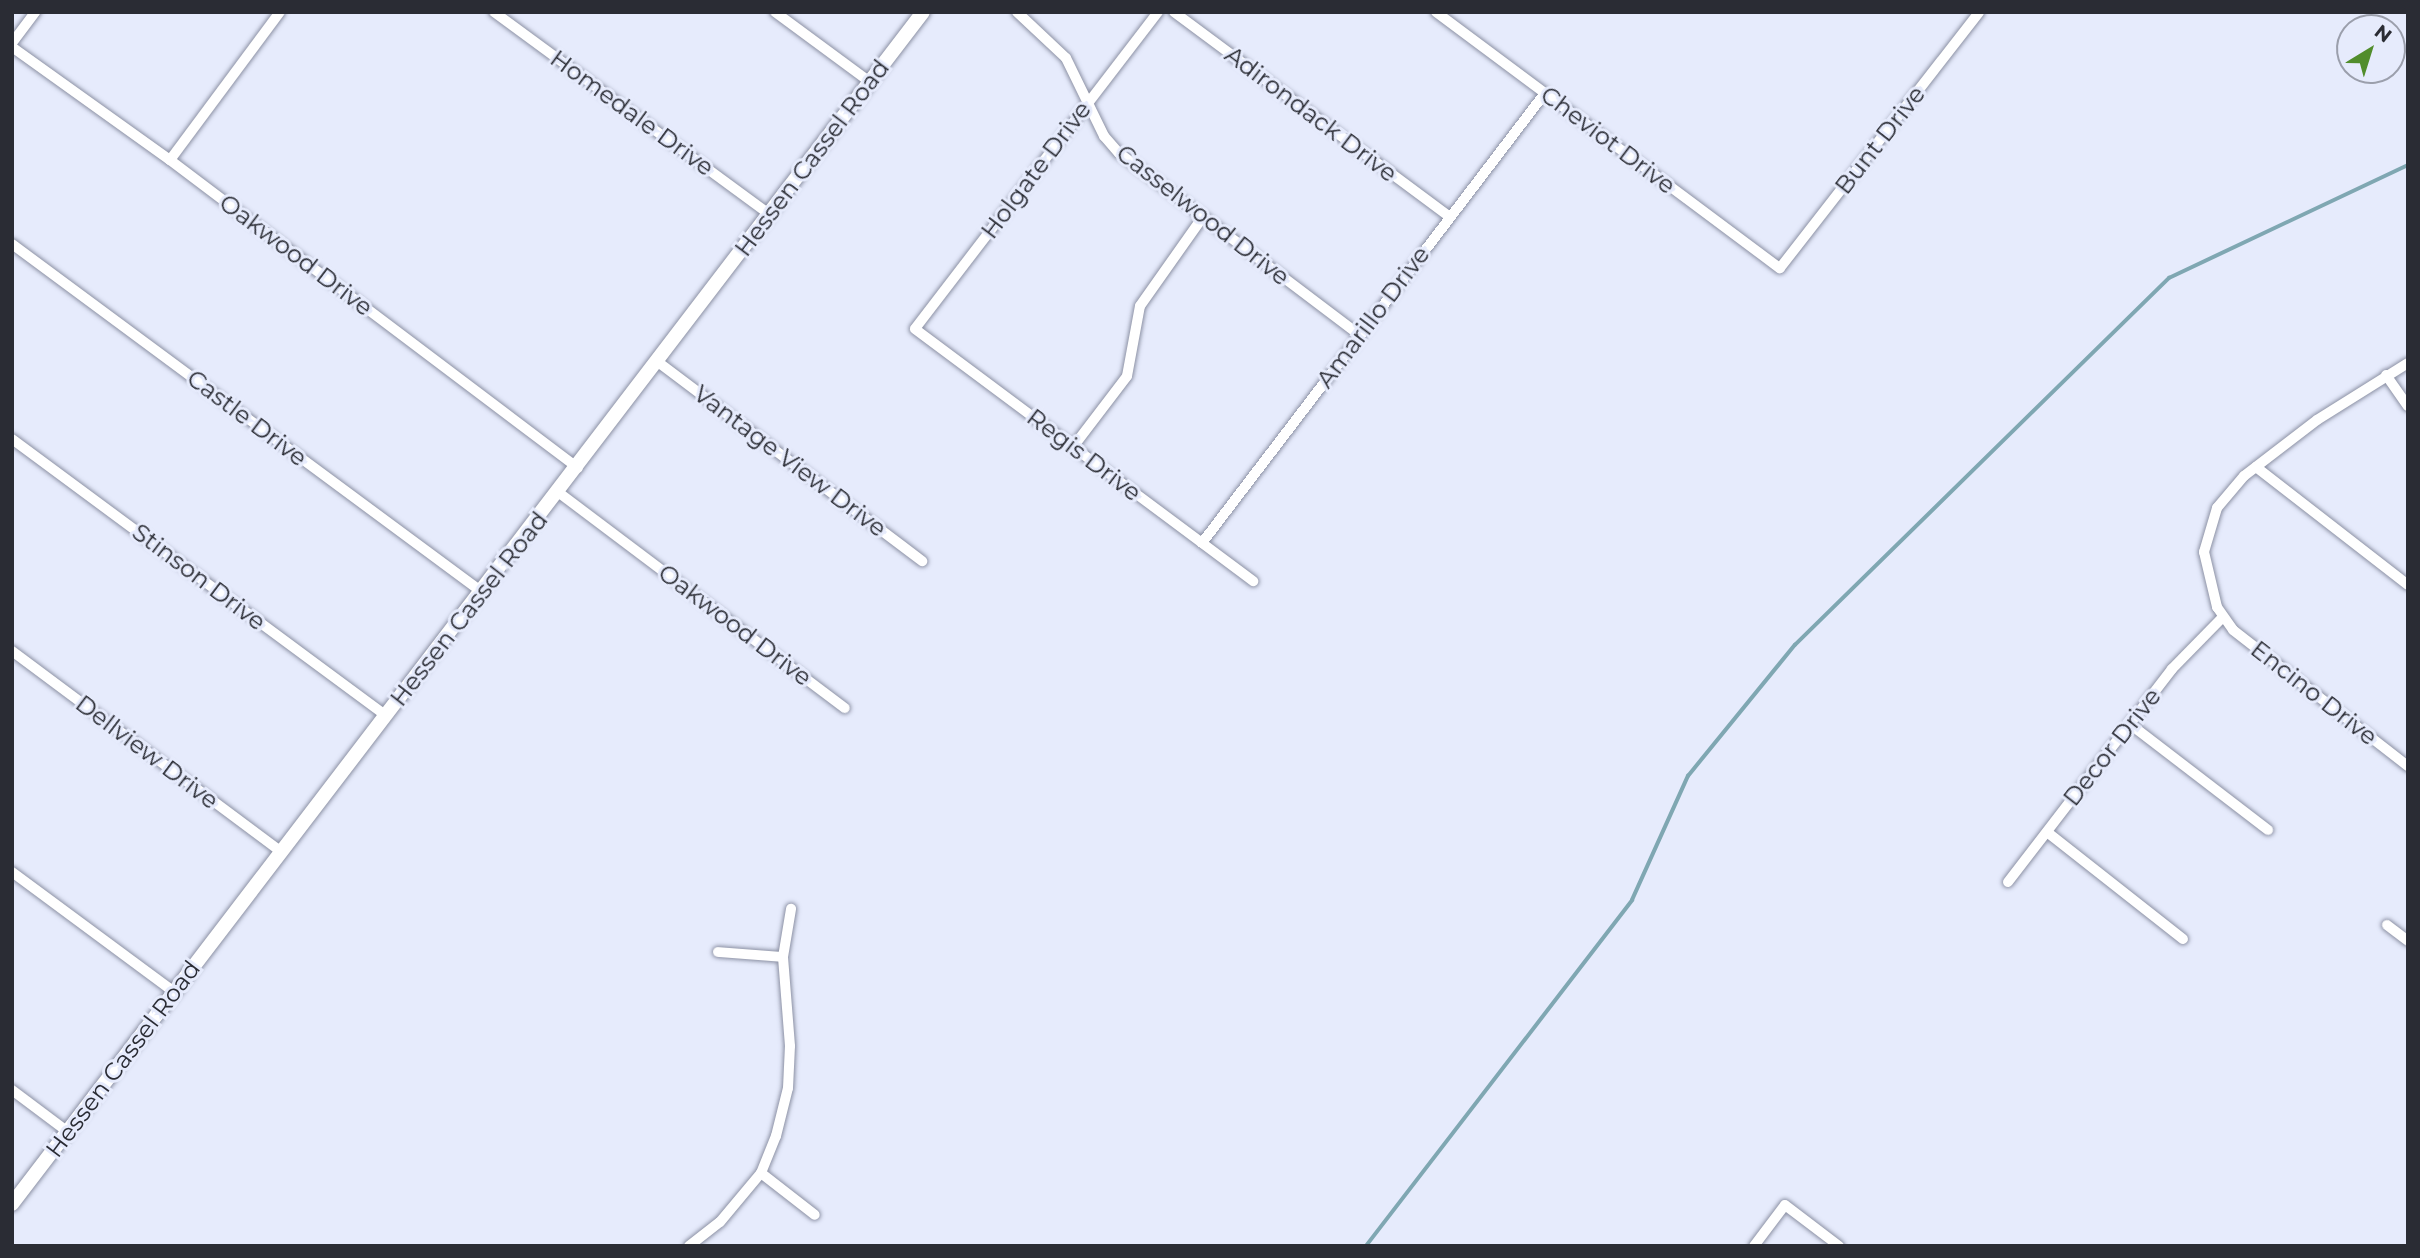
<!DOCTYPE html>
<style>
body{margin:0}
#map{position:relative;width:2420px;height:1258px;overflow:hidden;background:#e6ebfc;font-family:Montserrat,sans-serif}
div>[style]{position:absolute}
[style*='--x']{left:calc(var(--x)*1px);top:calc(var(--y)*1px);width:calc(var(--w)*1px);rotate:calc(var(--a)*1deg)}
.stream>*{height:3.5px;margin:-1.75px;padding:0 1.75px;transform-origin:1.75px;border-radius:1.75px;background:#7fa7b2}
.roads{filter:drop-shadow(0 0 2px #8c91a4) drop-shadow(0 0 2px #8c91a4)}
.minor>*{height:10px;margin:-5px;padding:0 5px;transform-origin:5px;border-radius:5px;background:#fff}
.major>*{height:14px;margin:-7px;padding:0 7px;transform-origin:7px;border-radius:7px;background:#fff}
span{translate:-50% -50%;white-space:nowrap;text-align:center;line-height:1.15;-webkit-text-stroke:6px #e6ebfc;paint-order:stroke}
.street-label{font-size:24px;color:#2a2c34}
.frame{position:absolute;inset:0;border:14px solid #2a2c34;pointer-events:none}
.north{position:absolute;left:2336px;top:14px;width:70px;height:70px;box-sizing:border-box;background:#e6ebfc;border:2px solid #9b9fac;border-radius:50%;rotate:38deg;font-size:19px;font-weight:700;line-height:28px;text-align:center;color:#2a2c34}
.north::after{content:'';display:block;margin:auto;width:24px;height:32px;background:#518d2c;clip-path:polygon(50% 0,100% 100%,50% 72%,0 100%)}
</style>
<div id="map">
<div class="stream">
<div style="--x:1366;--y:1246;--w:436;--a:-52.4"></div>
<div style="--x:1632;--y:900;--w:136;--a:-65.7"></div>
<div style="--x:1688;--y:776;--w:169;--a:-50.8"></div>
<div style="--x:1795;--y:645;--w:524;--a:-44.46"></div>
<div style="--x:2169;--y:278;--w:264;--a:-25.3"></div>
</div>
<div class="roads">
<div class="minor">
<div style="--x:494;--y:12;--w:343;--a:36.3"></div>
<div style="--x:775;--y:12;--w:118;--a:36.4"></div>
<div style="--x:1017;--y:12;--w:67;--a:43.2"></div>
<div style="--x:1066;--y:58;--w:87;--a:64"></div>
<div style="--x:1104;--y:136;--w:23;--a:49"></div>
<div style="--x:1119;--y:153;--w:302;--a:37.1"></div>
<div style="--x:1158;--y:12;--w:399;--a:127.5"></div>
<div style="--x:915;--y:329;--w:422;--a:36.7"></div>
<div style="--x:1174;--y:12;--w:342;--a:36.6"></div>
<div style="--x:1436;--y:12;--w:429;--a:36.7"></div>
<div style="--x:1780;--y:268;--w:324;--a:-52.1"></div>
<div style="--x:12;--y:43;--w:39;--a:-53"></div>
<div style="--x:12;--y:47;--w:194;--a:35.6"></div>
<div style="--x:170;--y:160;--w:511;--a:37.05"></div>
<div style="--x:170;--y:160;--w:184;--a:-53.4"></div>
<div style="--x:12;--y:244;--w:585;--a:36.52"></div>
<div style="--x:658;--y:362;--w:331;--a:37"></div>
<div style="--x:2408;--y:363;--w:107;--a:147.9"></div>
<div style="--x:2317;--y:420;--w:92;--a:142.5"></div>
<div style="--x:2244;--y:476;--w:42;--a:130.2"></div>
<div style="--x:2217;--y:508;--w:46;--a:106.5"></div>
<div style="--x:2204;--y:552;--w:57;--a:76.7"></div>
<div style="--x:2217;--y:607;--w:28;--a:55"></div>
<div style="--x:2233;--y:630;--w:222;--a:37.9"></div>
<div style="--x:2386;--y:375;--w:38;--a:55"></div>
<div style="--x:12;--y:439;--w:465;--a:36.5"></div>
<div style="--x:1073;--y:447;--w:89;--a:-52.7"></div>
<div style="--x:1127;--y:376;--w:71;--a:-79.5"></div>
<div style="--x:1140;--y:306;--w:108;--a:-54.8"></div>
<div style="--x:2256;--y:467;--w:192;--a:37.8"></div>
<div style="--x:558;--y:492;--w:359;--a:37"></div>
<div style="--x:1202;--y:543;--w:566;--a:-52.68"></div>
<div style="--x:12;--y:651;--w:337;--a:36.7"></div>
<div style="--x:2130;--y:724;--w:174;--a:37.5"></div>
<div style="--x:2047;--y:832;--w:173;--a:38.2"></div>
<div style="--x:12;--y:872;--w:202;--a:36.5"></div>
<div style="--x:2008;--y:882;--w:269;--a:-52.4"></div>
<div style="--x:2172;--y:669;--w:73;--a:-45.6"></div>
<div style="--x:2387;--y:925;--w:26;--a:37"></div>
<div style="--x:718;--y:952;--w:65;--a:4.4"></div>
<div style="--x:12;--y:1090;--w:70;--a:36.9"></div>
<div style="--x:761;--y:1173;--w:68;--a:37.9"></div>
<div style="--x:689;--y:1246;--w:39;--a:-38"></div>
<div style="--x:720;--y:1222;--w:64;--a:-50.1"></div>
<div style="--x:761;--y:1173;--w:40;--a:-68"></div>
<div style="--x:776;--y:1136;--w:49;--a:-76"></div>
<div style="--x:788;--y:1088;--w:42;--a:-87.3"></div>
<div style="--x:790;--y:1046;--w:89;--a:-94.5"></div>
<div style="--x:783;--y:957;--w:49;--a:-80.5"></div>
<div style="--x:1754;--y:1246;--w:51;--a:-52.9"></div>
<div style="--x:1785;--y:1205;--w:68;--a:37.2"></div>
</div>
<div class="major">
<div style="--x:12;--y:1204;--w:1500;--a:-52.61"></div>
</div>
</div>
<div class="street-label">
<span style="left:632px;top:113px;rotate:36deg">Homedale Drive</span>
<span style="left:1311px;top:114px;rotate:37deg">Adirondack Drive</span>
<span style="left:1608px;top:140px;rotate:37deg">Cheviot Drive</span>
<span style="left:1880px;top:140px;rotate:-52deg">Bunt Drive</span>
<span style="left:812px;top:158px;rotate:-53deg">Hessen Cassel Road</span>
<span style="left:1036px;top:170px;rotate:-53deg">Holgate Drive</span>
<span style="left:1203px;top:215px;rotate:38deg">Casselwood Drive</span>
<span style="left:296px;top:255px;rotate:37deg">Oakwood Drive</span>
<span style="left:1373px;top:317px;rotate:-53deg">Amarillo Drive</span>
<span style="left:247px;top:418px;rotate:37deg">Castle Drive</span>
<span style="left:1084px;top:455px;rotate:37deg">Regis Drive</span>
<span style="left:790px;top:461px;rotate:37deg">Vantage View Drive</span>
<span style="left:199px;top:577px;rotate:37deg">Stinson Drive</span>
<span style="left:469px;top:609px;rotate:-52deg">Hessen Cassel Road</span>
<span style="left:735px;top:625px;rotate:37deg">Oakwood Drive</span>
<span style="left:2314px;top:693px;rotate:38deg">Encino Drive</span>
<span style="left:2112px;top:747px;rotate:-52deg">Decor Drive</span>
<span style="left:147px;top:752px;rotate:37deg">Dellview Drive</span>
<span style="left:123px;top:1059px;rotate:-53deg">Hessen Cassel Road</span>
</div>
<div class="frame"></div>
<div class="north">N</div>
</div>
